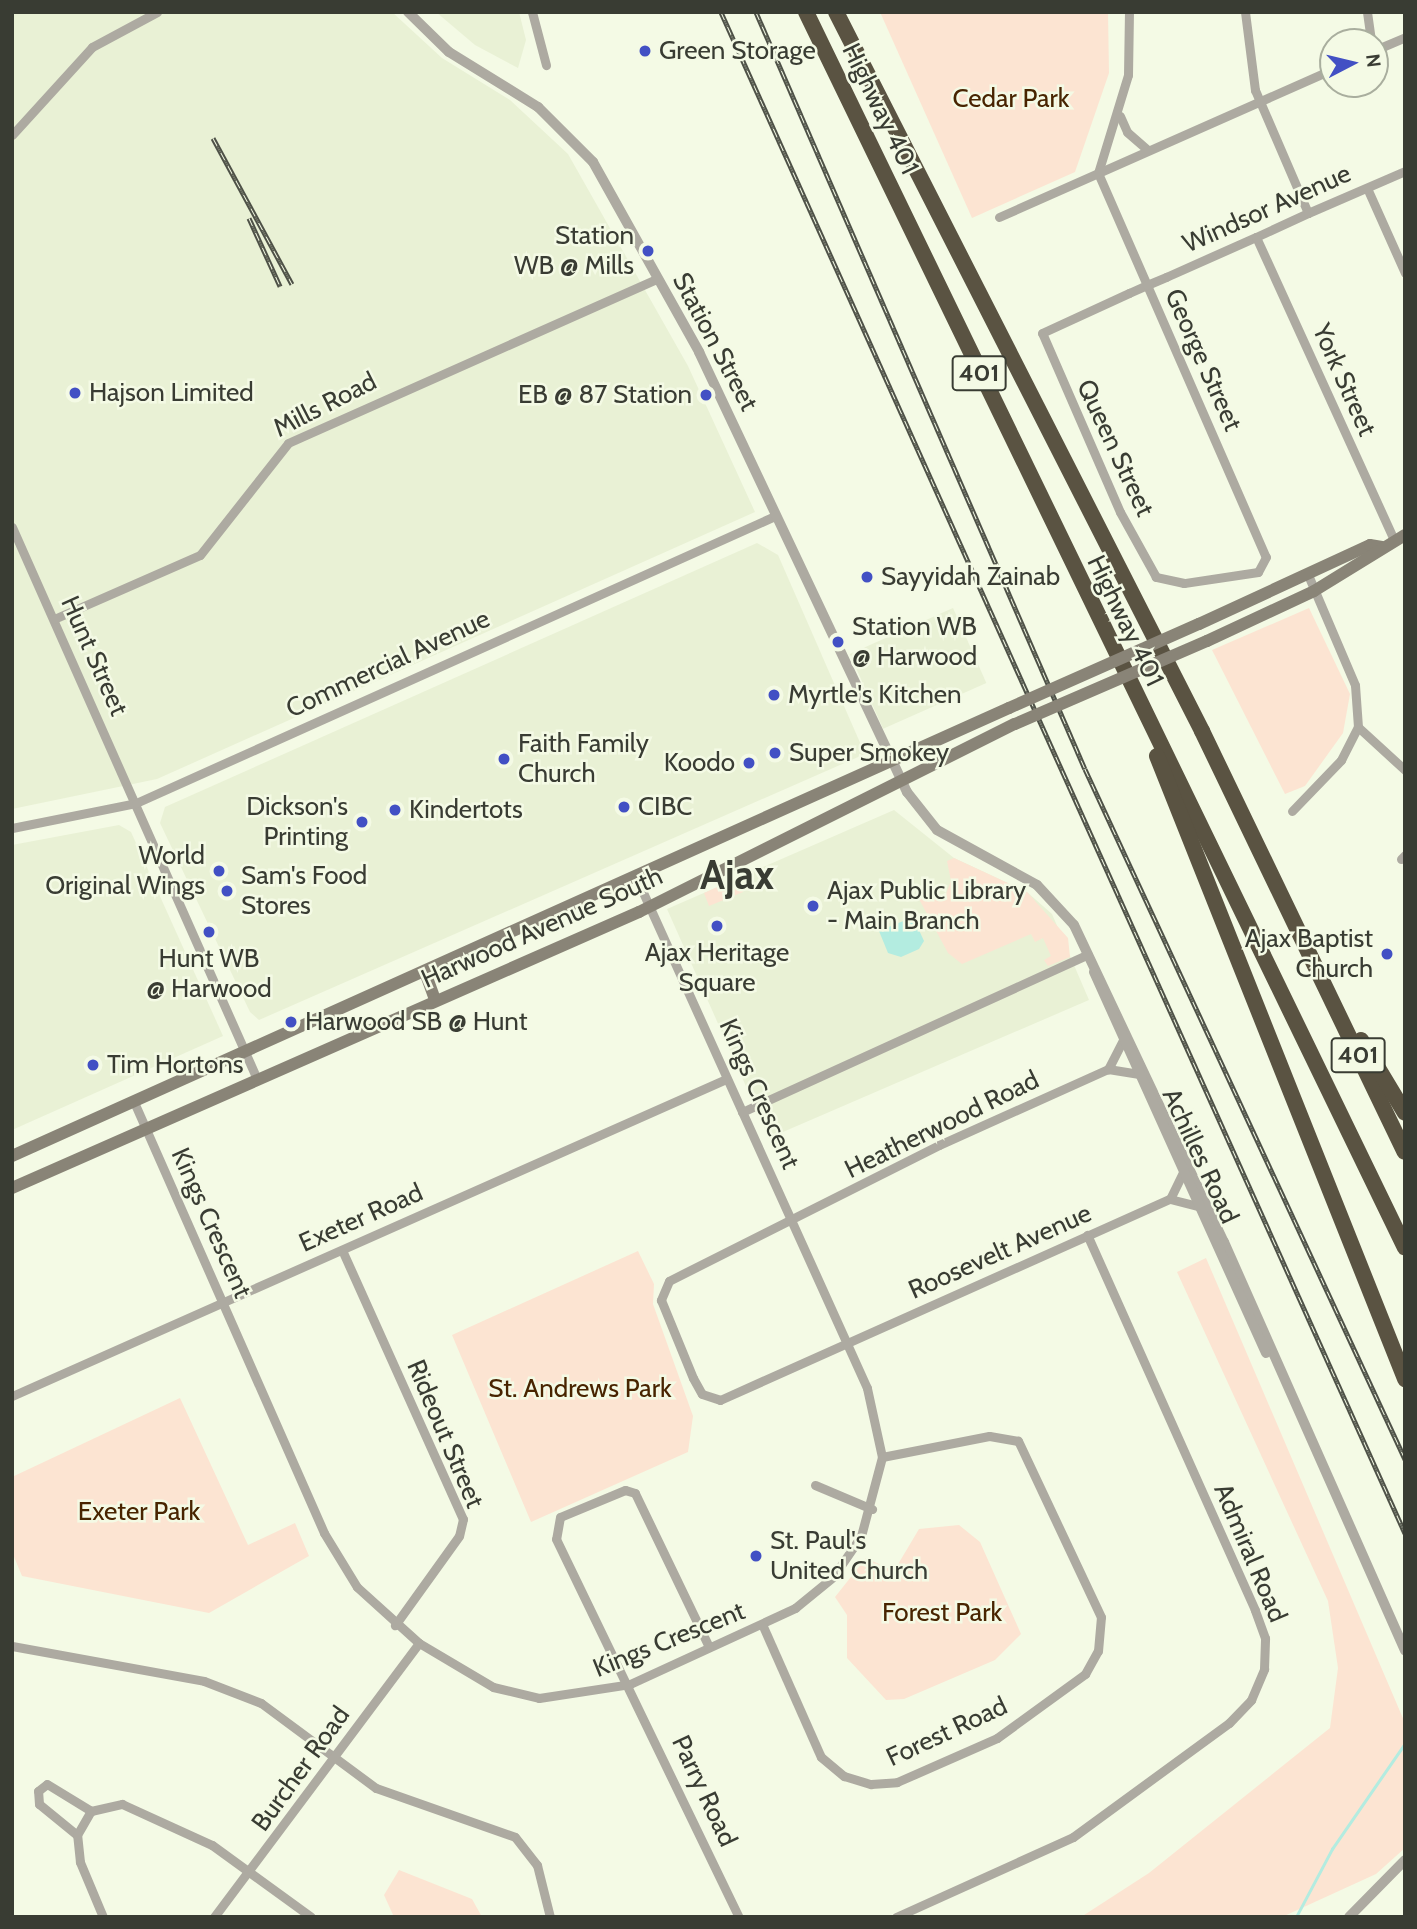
<!DOCTYPE html>
<style>
body{margin:0}
#map{position:relative;width:1417px;height:1929px;overflow:hidden;background:#f4fae5;font-family:Cabin,sans-serif}
div>[style]{position:absolute}
[style*='--x']{left:calc(var(--x)*1px);top:calc(var(--y)*1px);width:calc(var(--w)*1px);rotate:calc(var(--a)*1deg)}
.built>*{inset:0;background:#e9f1d5;transform-origin:0 0}
.green>*{inset:0;background:#fce4d2}
.water>*{inset:0;background:#b3ece0}
.stream>*{height:2.5px;margin:-1.25px;padding:0 1.25px;transform-origin:1.25px;border-radius:1.25px;background:#b3ece0}
.minor>*{height:9px;margin:-4.5px;padding:0 4.5px;transform-origin:4.5px;border-radius:4.5px;background:#adaaa1}
.tertiary>*{height:10px;margin:-5px;padding:0 5px;transform-origin:5px;border-radius:5px;background:#adaaa1}
.secondary>*{height:12px;margin:-6px;padding:0 6px;transform-origin:6px;border-radius:6px;background:#898477}
.motorway>*{height:16px;margin:-8px;padding:0 8px;transform-origin:8px;border-radius:8px;background:#5a5342}
.rail>*{height:5px;margin-top:-2.5px;transform-origin:0;background:repeating-linear-gradient(90deg,#f4fae5 0 8px,#4e5147 0 16px);box-sizing:border-box;border-block:2px solid #4e5147}
.secondary-bridge>*{height:12px;margin:-6px;padding:0 6px;transform-origin:6px;border-radius:6px;background:#898477}
.dots>*{width:19px;height:19px;translate:-50% -50%;box-sizing:border-box;border:4px solid #f4fae5;border-radius:50%}
span{translate:-50% -50%;white-space:nowrap;text-align:center;line-height:1.15;-webkit-text-stroke:5px #f4fae5;paint-order:stroke}
.shield-label span{padding:2px 5px;background:#f4fae5;border:2px solid;border-radius:5px;-webkit-text-stroke-width:0}
.shield-label{font-size:24px;color:#393c33;font-weight:700}
.poi-label{font-size:26px;color:#393c33}
.left{translate:0 -50%;text-align:left}
.right{translate:-100% -50%;text-align:right}
.park-label{font-size:26px;color:#482400}
.street-label{font-size:26px;color:#393c33}
.town-label{font-size:40px;color:#393c33;font-weight:700}
.frame{position:absolute;inset:0;border:14px solid #393c33;pointer-events:none}
.north{position:absolute;left:1319px;top:28px;width:70px;height:70px;box-sizing:border-box;background:#f4fae5;border:2px solid #a9ae9e;border-radius:50%;rotate:83deg;font-size:19px;font-weight:700;line-height:28px;text-align:center;color:#393c33}
.north::after{content:'';display:block;margin:auto;width:24px;height:32px;background:#4250c4;clip-path:polygon(50% 0,100% 100%,50% 72%,0 100%)}
</style>
<div id="map">
<div class="built">
<div style="clip-path:polygon(12px 12px,392px 12px,442px 58px,510px 100px,568px 154px,688px 366px,755px 512px,157px 779px,12px 809px)"></div>
<div style="clip-path:polygon(436px 12px,519px 12px,526px 40px,518px 68px,475px 45px)"></div>
<div style="clip-path:polygon(757px 543px,778px 555px,865px 754px,259px 1020px,250px 1012px,160px 823px,165px 807px)"></div>
<div style="left:953px;top:608px;width:82px;height:113px;rotate:66deg"></div>
<div style="clip-path:polygon(894px 810px,954px 858px,1027px 892px,1052px 914px,1089px 1000px,769px 1138px,667px 909px)"></div>
<div style="clip-path:polygon(119px 825px,131px 832px,223px 1036px,12px 1130px,12px 845px)"></div>
</div>
<div class="green">
<div style="clip-path:polygon(880px 12px,1108px 12px,1109px 73px,1075px 172px,972px 218px)"></div>
<div style="clip-path:polygon(1309px 608px,1350px 694px,1343px 733px,1305px 786px,1285px 794px,1212px 650px)"></div>
<div style="clip-path:polygon(954px 858px,1027px 892px,1068px 938px,1070px 957px,1048px 966px,1044px 960px,1051px 956px,1043px 938px,1035px 942px,1031px 934px,962px 964px,948px 953px,919px 899px,945px 896px,951px 881px,947px 861px)"></div>
<div style="clip-path:polygon(746px 874px,743px 892px,709px 906px,704px 893px)"></div>
<div style="clip-path:polygon(638px 1251px,654px 1284px,653px 1304px,693px 1416px,688px 1452px,531px 1522px,452px 1335px)"></div>
<div style="clip-path:polygon(1206px 1258px,1405px 1723px,1405px 1848px,1376px 1874px,1282px 1917px,1081px 1917px,1149px 1873px,1330px 1728px,1338px 1668px,1328px 1601px,1177px 1272px)"></div>
<div style="clip-path:polygon(180px 1398px,248px 1545px,295px 1523px,309px 1556px,209px 1613px,22px 1576px,12px 1552px,12px 1477px)"></div>
<div style="clip-path:polygon(959px 1525px,980px 1542px,1021px 1634px,995px 1660px,904px 1699px,886px 1700px,847px 1658px,847px 1615px,835px 1597px,866px 1558px,894px 1571px,919px 1529px)"></div>
<div style="clip-path:polygon(399px 1870px,472px 1899px,482px 1917px,394px 1917px,384px 1895px)"></div>
</div>
<div class="water">
<div style="clip-path:polygon(913px 917px,924px 941px,919px 949px,901px 957px,888px 953px,879px 931px)"></div>
</div>
<div class="stream">
<div style="--x:1296;--y:1917;--w:77;--a:-62.1"></div>
<div style="--x:1332;--y:1849;--w:129;--a:-55.4"></div>
</div>
<div class="minor">
<div style="--x:532;--y:12;--w:55;--a:75.2"></div>
<div style="--x:1245;--y:12;--w:79;--a:82.7"></div>
<div style="--x:1255;--y:90;--w:134;--a:66.7"></div>
<div style="--x:1367;--y:12;--w:30;--a:82"></div>
<div style="--x:1375;--y:50;--w:33;--a:-23"></div>
<div style="--x:1120;--y:116;--w:17;--a:66"></div>
<div style="--x:1127;--y:132;--w:28;--a:41"></div>
<div style="--x:12;--y:135;--w:119;--a:-47.7"></div>
<div style="--x:92;--y:47;--w:74;--a:-28.3"></div>
<div style="--x:1098;--y:173;--w:419;--a:66.4"></div>
<div style="--x:1266;--y:557;--w:17;--a:118"></div>
<div style="--x:1258;--y:572;--w:75;--a:171.5"></div>
<div style="--x:1184;--y:583;--w:29;--a:-168"></div>
<div style="--x:1156;--y:577;--w:74;--a:-119"></div>
<div style="--x:1120;--y:512;--w:195;--a:-113.5"></div>
<div style="--x:1042;--y:333;--w:96;--a:-24.7"></div>
<div style="--x:1129;--y:293;--w:20;--a:-24"></div>
<div style="--x:1147;--y:285;--w:21;--a:-23"></div>
<div style="--x:1166;--y:277;--w:98;--a:-24"></div>
<div style="--x:1256;--y:237;--w:57;--a:-24.8"></div>
<div style="--x:1308;--y:213;--w:106;--a:-23.4"></div>
<div style="--x:1098;--y:173;--w:102;--a:-73"></div>
<div style="--x:1128;--y:75;--w:63;--a:-89.1"></div>
<div style="--x:1367;--y:188;--w:93;--a:65.9"></div>
<div style="--x:999;--y:217;--w:365;--a:-23.9"></div>
<div style="--x:1256;--y:237;--w:333;--a:65.5"></div>
<div style="--x:12;--y:527;--w:604;--a:66.07"></div>
<div style="--x:54;--y:619;--w:159;--a:-23.7"></div>
<div style="--x:200;--y:555;--w:142;--a:-51.8"></div>
<div style="--x:288;--y:443;--w:403;--a:-24"></div>
<div style="--x:1358;--y:727;--w:64;--a:42.5"></div>
<div style="--x:1292;--y:811;--w:71;--a:-46.1"></div>
<div style="--x:1341;--y:760;--w:37;--a:-63"></div>
<div style="--x:1358;--y:727;--w:42;--a:-94.1"></div>
<div style="--x:1355;--y:685;--w:120;--a:-113.1"></div>
<div style="--x:12;--y:828;--w:126;--a:-11.4"></div>
<div style="--x:136;--y:803;--w:700;--a:-24.19"></div>
<div style="--x:1401;--y:859;--w:6;--a:-45"></div>
<div style="--x:1123;--y:1040;--w:33;--a:117"></div>
<div style="--x:1108;--y:1069;--w:185;--a:155.8"></div>
<div style="--x:939;--y:1145;--w:302;--a:153.3"></div>
<div style="--x:669;--y:1281;--w:21;--a:113"></div>
<div style="--x:661;--y:1300;--w:84;--a:67.7"></div>
<div style="--x:693;--y:1378;--w:18;--a:61"></div>
<div style="--x:702;--y:1394;--w:19;--a:18"></div>
<div style="--x:720;--y:1400;--w:493;--a:-24.1"></div>
<div style="--x:1170;--y:1199;--w:29;--a:14"></div>
<div style="--x:1108;--y:1069;--w:30;--a:9"></div>
<div style="--x:134;--y:1102;--w:471;--a:66.2"></div>
<div style="--x:324;--y:1533;--w:63;--a:58.6"></div>
<div style="--x:357;--y:1587;--w:84;--a:42.1"></div>
<div style="--x:419;--y:1643;--w:86;--a:30.7"></div>
<div style="--x:493;--y:1687;--w:47;--a:13.4"></div>
<div style="--x:539;--y:1698;--w:92;--a:-8.7"></div>
<div style="--x:630;--y:1684;--w:182;--a:-24.7"></div>
<div style="--x:795;--y:1608;--w:49;--a:-39.2"></div>
<div style="--x:833;--y:1577;--w:50;--a:-55.7"></div>
<div style="--x:861;--y:1536;--w:82;--a:-75.1"></div>
<div style="--x:882;--y:1457;--w:71;--a:-102.3"></div>
<div style="--x:867;--y:1388;--w:559;--a:-114.32"></div>
<div style="--x:742;--y:1112;--w:380;--a:-24.5"></div>
<div style="--x:1170;--y:1199;--w:30;--a:-64"></div>
<div style="--x:342;--y:1250;--w:295;--a:65.8"></div>
<div style="--x:463;--y:1519;--w:17;--a:103"></div>
<div style="--x:459;--y:1536;--w:110;--a:125.7"></div>
<div style="--x:12;--y:1396;--w:781;--a:-23.94"></div>
<div style="--x:815;--y:1485;--w:62;--a:22.8"></div>
<div style="--x:762;--y:1624;--w:145;--a:66.1"></div>
<div style="--x:821;--y:1757;--w:30;--a:40"></div>
<div style="--x:844;--y:1776;--w:28;--a:17"></div>
<div style="--x:871;--y:1784;--w:26;--a:-4"></div>
<div style="--x:897;--y:1782;--w:109;--a:-23.7"></div>
<div style="--x:997;--y:1738;--w:109;--a:-36"></div>
<div style="--x:1085;--y:1674;--w:26;--a:-61"></div>
<div style="--x:1098;--y:1651;--w:34;--a:-85"></div>
<div style="--x:1101;--y:1617;--w:195;--a:-115.2"></div>
<div style="--x:1018;--y:1441;--w:29;--a:-170"></div>
<div style="--x:989;--y:1436;--w:109;--a:168.9"></div>
<div style="--x:12;--y:1646;--w:195;--a:10.3"></div>
<div style="--x:204;--y:1681;--w:61;--a:21.1"></div>
<div style="--x:261;--y:1703;--w:143;--a:36.5"></div>
<div style="--x:376;--y:1788;--w:147;--a:19.4"></div>
<div style="--x:515;--y:1837;--w:36;--a:52"></div>
<div style="--x:537;--y:1865;--w:54;--a:76"></div>
<div style="--x:709;--y:1647;--w:171;--a:-115.7"></div>
<div style="--x:635;--y:1493;--w:10;--a:-163"></div>
<div style="--x:625;--y:1490;--w:70;--a:157.4"></div>
<div style="--x:560;--y:1517;--w:22;--a:100"></div>
<div style="--x:556;--y:1539;--w:420;--a:64.2"></div>
<div style="--x:77;--y:1835;--w:49;--a:-140.8"></div>
<div style="--x:39;--y:1804;--w:13;--a:-94"></div>
<div style="--x:38;--y:1791;--w:11;--a:-38"></div>
<div style="--x:47;--y:1784;--w:52;--a:31.5"></div>
<div style="--x:103;--y:1917;--w:60;--a:-112.7"></div>
<div style="--x:80;--y:1862;--w:27;--a:-96"></div>
<div style="--x:77;--y:1835;--w:28;--a:-60"></div>
<div style="--x:91;--y:1811;--w:32;--a:-13"></div>
<div style="--x:122;--y:1804;--w:99;--a:24.5"></div>
<div style="--x:212;--y:1845;--w:122;--a:36"></div>
<div style="--x:214;--y:1917;--w:342;--a:-53.2"></div>
<div style="--x:896;--y:1917;--w:194;--a:-24.3"></div>
<div style="--x:1073;--y:1837;--w:193;--a:-36.2"></div>
<div style="--x:1229;--y:1723;--w:32;--a:-46"></div>
<div style="--x:1251;--y:1700;--w:34;--a:-67"></div>
<div style="--x:1264;--y:1669;--w:31;--a:-88"></div>
<div style="--x:1265;--y:1638;--w:30;--a:-110"></div>
<div style="--x:1255;--y:1610;--w:411;--a:-114.1"></div>
</div>
<div class="tertiary">
<div style="--x:408;--y:12;--w:57;--a:44.3"></div>
<div style="--x:449;--y:52;--w:105;--a:31.7"></div>
<div style="--x:538;--y:107;--w:78;--a:45"></div>
<div style="--x:593;--y:162;--w:218;--a:60.8"></div>
<div style="--x:699;--y:352;--w:487;--a:64.7"></div>
<div style="--x:907;--y:792;--w:48;--a:51.7"></div>
<div style="--x:937;--y:830;--w:114;--a:28.8"></div>
<div style="--x:1037;--y:885;--w:54;--a:47.2"></div>
<div style="--x:1074;--y:925;--w:351;--a:64.7"></div>
<div style="--x:1224;--y:1242;--w:447;--a:66.1"></div>
<div style="--x:1094;--y:972;--w:418;--a:65.7"></div>
<div style="--x:1349;--y:1917;--w:80;--a:-45.5"></div>
</div>
<div class="secondary">
<div style="--x:1199;--y:624;--w:188;--a:-24.8"></div>
<div style="--x:1370;--y:545;--w:12;--a:9"></div>
<div style="--x:1207;--y:641;--w:118;--a:-25"></div>
<div style="--x:1314;--y:591;--w:107;--a:-31.6"></div>
<div style="--x:425;--y:972;--w:30;--a:70"></div>
<div style="--x:12;--y:1156;--w:1093;--a:-24.2"></div>
<div style="--x:12;--y:1188;--w:685;--a:-23.76"></div>
<div style="--x:639;--y:912;--w:420;--a:-26.6"></div>
</div>
<div class="motorway">
<div style="--x:806;--y:12;--w:1373;--a:64.14"></div>
<div style="--x:836;--y:12;--w:807;--a:63.02"></div>
<div style="--x:1202;--y:731;--w:467;--a:64.3"></div>
<div style="--x:1157;--y:756;--w:671;--a:68.29"></div>
<div style="--x:1361;--y:1040;--w:85;--a:58.9"></div>
</div>
<div class="rail">
<div style="--x:721;--y:12;--w:1668;--a:65.79"></div>
<div style="--x:756;--y:12;--w:825;--a:66.51"></div>
<div style="--x:1085;--y:769;--w:761;--a:65.12"></div>
<div style="--x:213;--y:138;--w:166;--a:61.6"></div>
<div style="--x:249;--y:218;--w:75;--a:65.5"></div>
</div>
<div class="secondary-bridge">
<div style="--x:1009;--y:708;--w:208;--a:-23.9"></div>
<div style="--x:1015;--y:724;--w:209;--a:-23.4"></div>
</div>
<div class="dots">
<div style="left:645px;top:51px;background:#4250c4"></div>
<div style="left:648px;top:251px;background:#4250c4"></div>
<div style="left:75px;top:393px;background:#4250c4"></div>
<div style="left:706px;top:395px;background:#4250c4"></div>
<div style="left:867px;top:577px;background:#4250c4"></div>
<div style="left:838px;top:642px;background:#4250c4"></div>
<div style="left:774px;top:695px;background:#4250c4"></div>
<div style="left:775px;top:753px;background:#4250c4"></div>
<div style="left:504px;top:759px;background:#4250c4"></div>
<div style="left:749px;top:763px;background:#4250c4"></div>
<div style="left:624px;top:807px;background:#4250c4"></div>
<div style="left:395px;top:810px;background:#4250c4"></div>
<div style="left:362px;top:822px;background:#4250c4"></div>
<div style="left:219px;top:871px;background:#4250c4"></div>
<div style="left:227px;top:891px;background:#4250c4"></div>
<div style="left:813px;top:906px;background:#4250c4"></div>
<div style="left:717px;top:926px;background:#4250c4"></div>
<div style="left:209px;top:932px;background:#4250c4"></div>
<div style="left:1387px;top:954px;background:#4250c4"></div>
<div style="left:291px;top:1022px;background:#4250c4"></div>
<div style="left:93px;top:1065px;background:#4250c4"></div>
<div style="left:756px;top:1556px;background:#4250c4"></div>
</div>
<div class="shield-label">
<span style="left:979px;top:373px">401</span>
<span style="left:1358px;top:1055px">401</span>
</div>
<div class="poi-label">
<span class="left" style="left:659px;top:51px">Green Storage</span>
<span class="right" style="left:634px;top:251px">Station<br>WB @ Mills</span>
<span class="left" style="left:89px;top:393px">Hajson Limited</span>
<span class="right" style="left:692px;top:395px">EB @ 87 Station</span>
<span class="left" style="left:881px;top:577px">Sayyidah Zainab</span>
<span class="left" style="left:852px;top:642px">Station WB<br>@ Harwood</span>
<span class="left" style="left:788px;top:695px">Myrtle's Kitchen</span>
<span class="left" style="left:518px;top:759px">Faith Family<br>Church</span>
<span class="left" style="left:789px;top:753px">Super Smokey</span>
<span class="right" style="left:735px;top:763px">Koodo</span>
<span class="right" style="left:348px;top:822px">Dickson's<br>Printing</span>
<span class="left" style="left:638px;top:807px">CIBC</span>
<span class="left" style="left:409px;top:810px">Kindertots</span>
<span class="right" style="left:205px;top:871px">World<br>Original Wings</span>
<span class="left" style="left:241px;top:891px">Sam's Food<br>Stores</span>
<span class="left" style="left:827px;top:906px">Ajax Public Library<br>- Main Branch</span>
<span class="right" style="left:1373px;top:954px">Ajax Baptist<br>Church</span>
<span style="left:717px;top:968px">Ajax Heritage<br>Square</span>
<span style="left:209px;top:974px">Hunt WB<br>@ Harwood</span>
<span class="left" style="left:305px;top:1022px">Harwood SB @ Hunt</span>
<span class="left" style="left:107px;top:1065px">Tim Hortons</span>
<span class="left" style="left:770px;top:1556px">St. Paul's<br>United Church</span>
</div>
<div class="park-label">
<span style="left:1011px;top:99px">Cedar Park</span>
<span style="left:580px;top:1389px">St. Andrews Park</span>
<span style="left:139px;top:1512px">Exeter Park</span>
<span style="left:942px;top:1613px">Forest Park</span>
</div>
<div class="street-label">
<span style="left:880px;top:109px;rotate:64deg">Highway 401</span>
<span style="left:1267px;top:209px;rotate:-24deg">Windsor Avenue</span>
<span style="left:715px;top:342px;rotate:62deg">Station Street</span>
<span style="left:1203px;top:360px;rotate:66deg">George Street</span>
<span style="left:1344px;top:380px;rotate:66deg">York Street</span>
<span style="left:325px;top:405px;rotate:-27deg">Mills Road</span>
<span style="left:1115px;top:448px;rotate:65deg">Queen Street</span>
<span style="left:1125px;top:621px;rotate:64deg">Highway 401</span>
<span style="left:94px;top:656px;rotate:66deg">Hunt Street</span>
<span style="left:388px;top:664px;rotate:-25deg">Commercial Avenue</span>
<span style="left:542px;top:928px;rotate:-24deg">Harwood Avenue South</span>
<span style="left:759px;top:1094px;rotate:66deg">Kings Crescent</span>
<span style="left:942px;top:1125px;rotate:-26deg">Heatherwood Road</span>
<span style="left:1200px;top:1156px;rotate:65deg">Achilles Road</span>
<span style="left:361px;top:1218px;rotate:-24deg">Exeter Road</span>
<span style="left:211px;top:1223px;rotate:66deg">Kings Crescent</span>
<span style="left:1000px;top:1252px;rotate:-24deg">Roosevelt Avenue</span>
<span style="left:445px;top:1434px;rotate:67deg">Rideout Street</span>
<span style="left:1250px;top:1553px;rotate:67deg">Admiral Road</span>
<span style="left:669px;top:1640px;rotate:-22deg">Kings Crescent</span>
<span style="left:947px;top:1732px;rotate:-25deg">Forest Road</span>
<span style="left:301px;top:1769px;rotate:-54deg">Burcher Road</span>
<span style="left:704px;top:1791px;rotate:65deg">Parry Road</span>
</div>
<div class="town-label">
<span style="left:737px;top:875px">Ajax</span>
</div>
<div class="frame"></div>
<div class="north">N</div>
</div>
